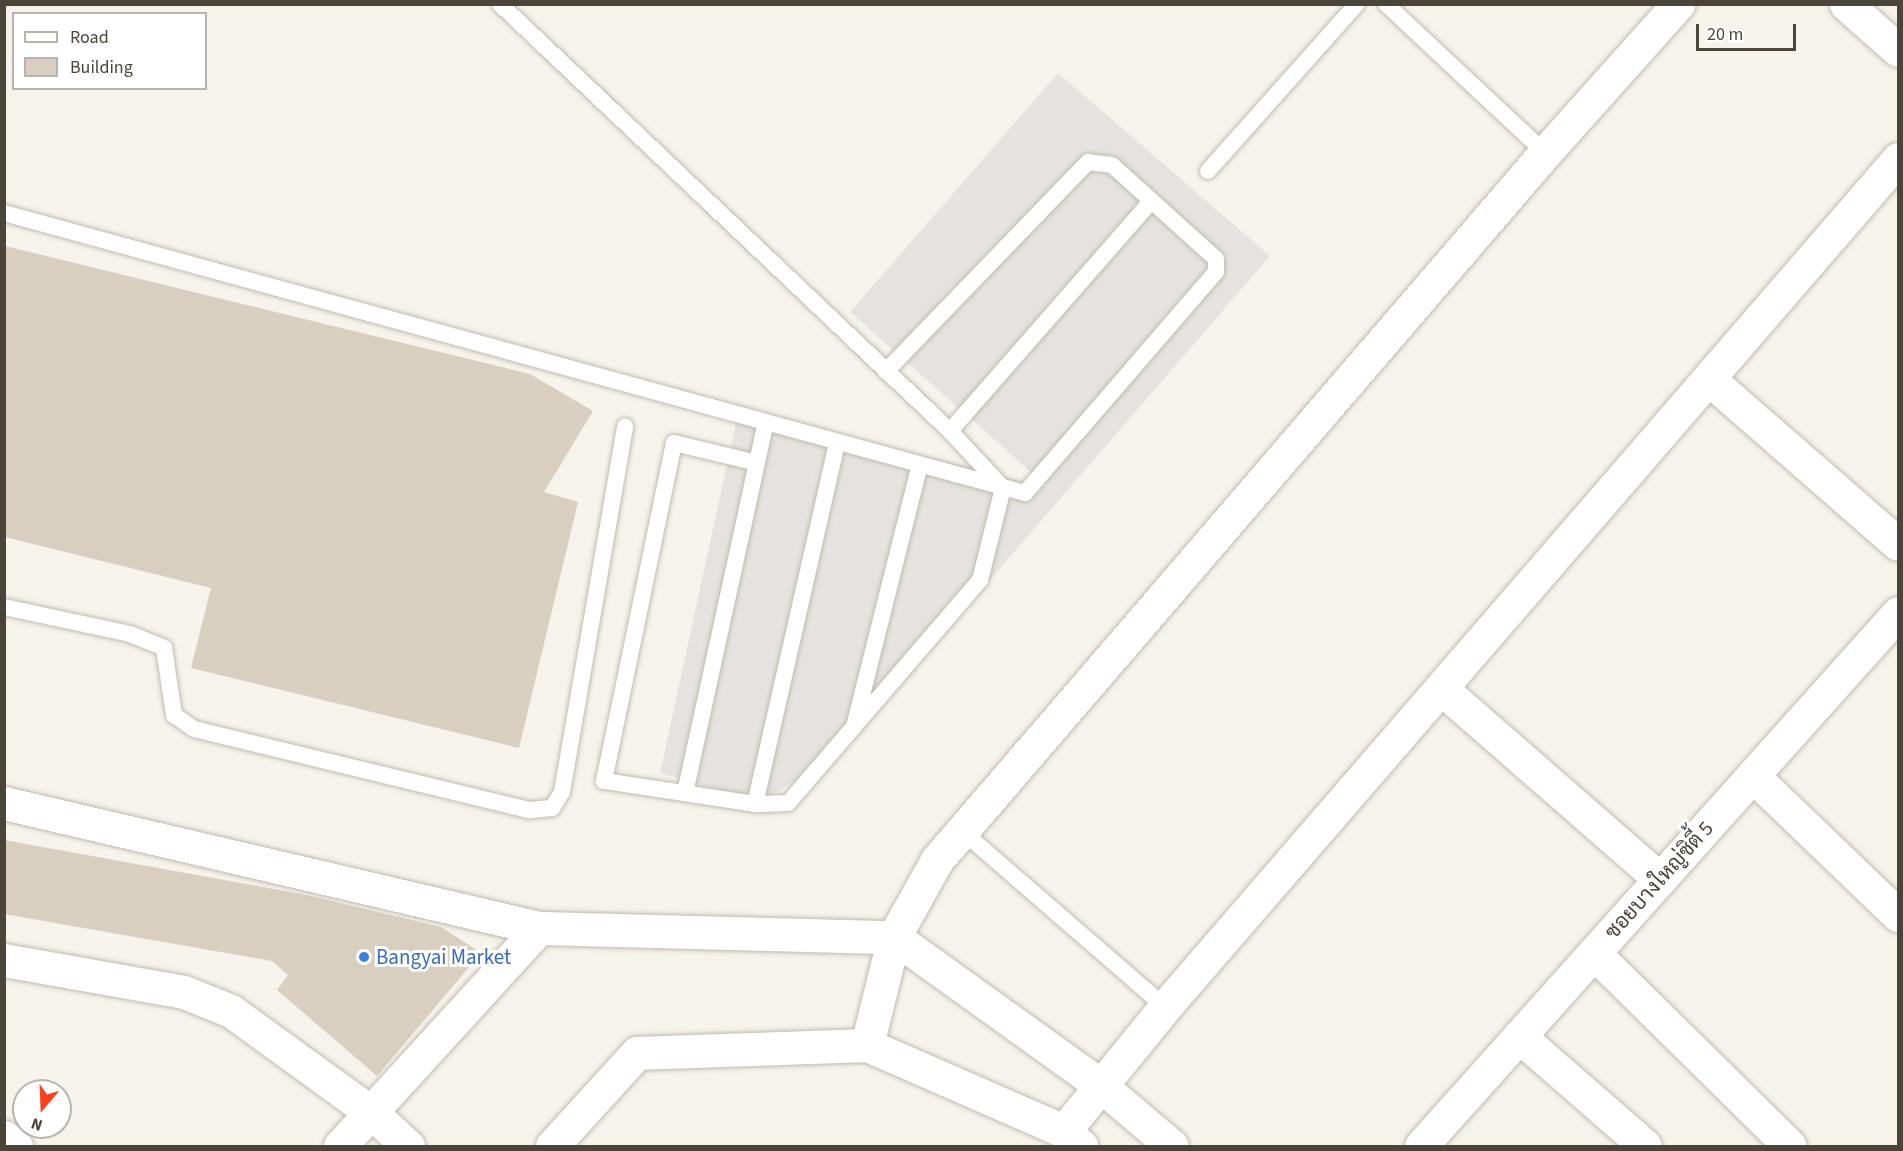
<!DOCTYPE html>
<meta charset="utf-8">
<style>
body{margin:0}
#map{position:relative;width:1903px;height:1151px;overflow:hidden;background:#f6f3ec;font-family:"Source Sans 3",Sarabun,sans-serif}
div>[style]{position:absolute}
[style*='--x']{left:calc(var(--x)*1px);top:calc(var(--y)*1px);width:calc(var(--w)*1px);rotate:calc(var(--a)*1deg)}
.parking>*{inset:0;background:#e5e3e0}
.building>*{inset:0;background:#d8cfc1}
.roads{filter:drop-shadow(0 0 2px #c2bbae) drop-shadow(0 0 2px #c2bbae)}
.lane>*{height:16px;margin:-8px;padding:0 8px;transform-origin:8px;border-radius:8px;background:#fff}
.street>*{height:33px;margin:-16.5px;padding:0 16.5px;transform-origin:16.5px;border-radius:16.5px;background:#fff}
.dots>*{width:16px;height:16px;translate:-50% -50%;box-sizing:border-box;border:3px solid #fff;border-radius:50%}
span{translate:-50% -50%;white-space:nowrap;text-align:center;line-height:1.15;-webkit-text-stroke:6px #fff;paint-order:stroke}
.street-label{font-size:21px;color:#4b4439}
.shop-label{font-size:21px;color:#366cbe}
.left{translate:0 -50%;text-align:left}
.frame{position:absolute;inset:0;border:6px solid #4b4439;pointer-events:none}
.legend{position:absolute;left:12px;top:12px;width:195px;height:78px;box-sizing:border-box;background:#fff;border:2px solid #b7b4b0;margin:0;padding:8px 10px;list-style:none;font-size:18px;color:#4b4439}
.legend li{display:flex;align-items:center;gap:12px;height:30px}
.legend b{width:30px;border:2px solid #b7b4b0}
.north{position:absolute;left:12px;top:1079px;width:60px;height:60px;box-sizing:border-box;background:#fff;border:2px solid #b7b4b0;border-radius:50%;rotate:199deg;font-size:16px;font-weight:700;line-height:24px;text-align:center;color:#4b4439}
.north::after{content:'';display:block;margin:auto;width:21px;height:27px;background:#fc3f1d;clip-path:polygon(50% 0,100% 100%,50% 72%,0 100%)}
.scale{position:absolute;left:1696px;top:24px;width:100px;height:27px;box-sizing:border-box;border:3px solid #4b4439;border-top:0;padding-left:8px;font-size:18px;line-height:21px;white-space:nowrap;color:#4b4439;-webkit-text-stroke:4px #fff;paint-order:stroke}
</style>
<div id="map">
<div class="parking">
<div style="clip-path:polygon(1058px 73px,1270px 256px,843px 750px,761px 802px,660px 773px,739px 409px,1048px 487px,850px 312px)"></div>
</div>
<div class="building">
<div style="clip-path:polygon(5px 246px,530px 374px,593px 411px,544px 492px,578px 502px,519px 748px,191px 668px,211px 588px,5px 537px)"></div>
<div style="clip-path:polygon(4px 840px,307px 895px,441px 927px,481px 953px,377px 1076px,277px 990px,288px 975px,272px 961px,4px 914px)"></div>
</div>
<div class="roads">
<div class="lane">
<div style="--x:500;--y:4;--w:620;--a:43.5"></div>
<div style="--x:950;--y:431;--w:78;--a:47.1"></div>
<div style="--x:1003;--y:488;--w:95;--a:104"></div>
<div style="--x:980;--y:580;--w:294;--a:130.7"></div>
<div style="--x:788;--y:803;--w:33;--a:178"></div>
<div style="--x:755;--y:804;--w:153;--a:-171.3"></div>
<div style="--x:604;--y:781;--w:345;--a:-78.3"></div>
<div style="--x:674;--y:443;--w:85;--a:13.5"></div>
<div style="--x:1386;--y:4;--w:218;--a:43.1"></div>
<div style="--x:1208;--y:171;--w:224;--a:-48.3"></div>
<div style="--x:4;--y:213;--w:1059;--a:15.34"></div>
<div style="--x:1025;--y:493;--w:292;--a:-49.2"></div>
<div style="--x:1216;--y:272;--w:13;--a:-90"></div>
<div style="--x:1216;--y:259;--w:140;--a:-137.9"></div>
<div style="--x:1112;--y:165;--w:24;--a:-173"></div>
<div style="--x:1088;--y:162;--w:291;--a:134"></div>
<div style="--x:950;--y:431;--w:305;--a:-48.8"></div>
<div style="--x:4;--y:607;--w:129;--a:12.1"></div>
<div style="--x:130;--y:634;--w:37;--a:22"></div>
<div style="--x:164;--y:648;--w:68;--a:81.5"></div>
<div style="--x:174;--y:715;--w:24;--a:35"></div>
<div style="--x:194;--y:729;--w:346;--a:13.6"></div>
<div style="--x:530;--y:810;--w:22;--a:-5"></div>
<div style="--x:552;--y:808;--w:19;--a:-58"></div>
<div style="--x:562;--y:792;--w:371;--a:-80.2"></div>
<div style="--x:855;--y:723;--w:266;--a:-75.9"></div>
<div style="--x:685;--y:793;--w:377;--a:-77.7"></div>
<div style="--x:755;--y:804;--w:369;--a:-77.2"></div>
<div style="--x:962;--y:831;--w:269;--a:40.9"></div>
</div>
<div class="street">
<div style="--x:1846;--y:4;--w:69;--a:41.5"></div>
<div style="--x:1710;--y:380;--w:249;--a:41.1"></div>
<div style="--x:1443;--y:690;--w:288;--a:41.1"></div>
<div style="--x:1753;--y:776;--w:201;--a:43.8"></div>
<div style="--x:4;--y:803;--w:549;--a:13.15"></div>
<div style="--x:539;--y:928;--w:355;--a:1.5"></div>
<div style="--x:894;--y:937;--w:254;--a:35.7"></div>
<div style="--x:1100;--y:1085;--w:94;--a:40.3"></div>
<div style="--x:1594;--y:953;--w:275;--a:44.6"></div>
<div style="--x:4;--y:960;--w:183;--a:10.1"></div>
<div style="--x:184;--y:992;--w:51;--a:22"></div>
<div style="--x:231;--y:1011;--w:174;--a:35.9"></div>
<div style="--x:372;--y:1113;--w:49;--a:42.5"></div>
<div style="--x:1519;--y:1036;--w:167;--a:41.1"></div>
<div style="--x:867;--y:1045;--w:111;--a:-76"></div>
<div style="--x:894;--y:937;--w:88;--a:-60.8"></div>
<div style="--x:937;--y:860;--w:932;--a:-49.31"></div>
<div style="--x:1545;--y:153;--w:200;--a:-48.2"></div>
<div style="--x:1064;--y:1131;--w:160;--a:-50.8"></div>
<div style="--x:1165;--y:1007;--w:1121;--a:-49.16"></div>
<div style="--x:4;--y:1137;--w:15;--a:37"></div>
<div style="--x:340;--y:1146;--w:295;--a:-47.6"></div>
<div style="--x:552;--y:1146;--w:126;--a:-47.6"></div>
<div style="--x:637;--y:1053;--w:230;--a:-2"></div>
<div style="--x:867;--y:1045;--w:215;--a:23.6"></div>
<div style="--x:1064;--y:1131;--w:23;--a:41"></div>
<div style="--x:1421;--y:1146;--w:715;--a:-48.17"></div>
</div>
</div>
<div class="dots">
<div style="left:364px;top:957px;background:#3f7fe0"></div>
</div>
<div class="street-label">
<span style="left:1659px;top:880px;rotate:-48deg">ซอยบางใหญ่ซิตี้ 5</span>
</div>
<div class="shop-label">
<span class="left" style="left:376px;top:957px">Bangyai Market</span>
</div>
<div class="frame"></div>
<ul class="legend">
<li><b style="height:8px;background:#fff"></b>Road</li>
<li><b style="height:16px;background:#d8cfc1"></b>Building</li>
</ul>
<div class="north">N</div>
<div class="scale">20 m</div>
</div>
